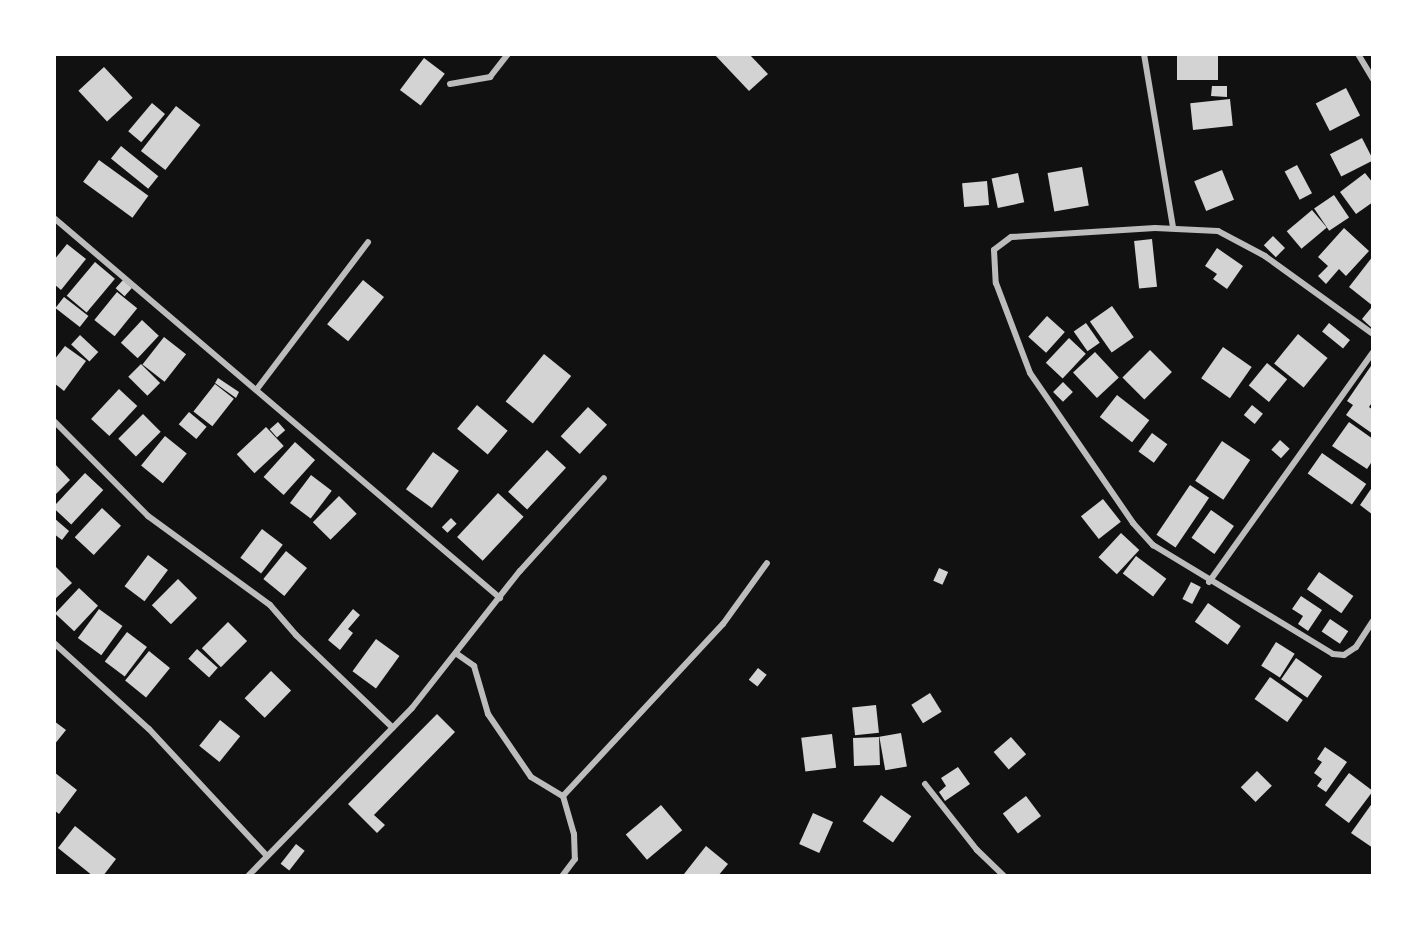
<!DOCTYPE html>
<style>
body{margin:0}
#map{position:relative;width:1427px;height:930px;overflow:hidden;background:#111;font-family:Spectral,serif}
div>[style]{position:absolute}
[style*='--x']{left:calc(var(--x)*1px);top:calc(var(--y)*1px);width:calc(var(--w)*1px);rotate:calc(var(--a)*1deg)}
.building>*{inset:0;background:#d3d3d3;transform-origin:0 0}
.minor>*{height:6px;margin:-3px;padding:0 3px;transform-origin:3px;border-radius:3px;background:#bcbcbc}
span{translate:-50% -50%;white-space:nowrap;text-align:center;line-height:1.15;-webkit-text-stroke:6px #fff;paint-order:stroke}
.frame{position:absolute;inset:0;border:56px solid #fff;pointer-events:none}
</style>
<div id="map">
<div class="building">
<div style="clip-path:polygon(714px 54px,749px 54px,768px 74px,749px 91px)"></div>
<div style="left:1177px;top:54px;width:41px;height:26px"></div>
<div style="left:424px;top:58px;width:26px;height:40px;rotate:37deg"></div>
<div style="left:104px;top:67px;width:42px;height:35px;rotate:47deg"></div>
<div style="clip-path:polygon(1212px 86px,1227px 86px,1227px 97px,1211px 96px)"></div>
<div style="left:1346px;top:88px;width:31px;height:34px;rotate:63deg"></div>
<div style="left:1230px;top:99px;width:27px;height:40px;rotate:84deg"></div>
<div style="left:152px;top:103px;width:17px;height:37px;rotate:40deg"></div>
<div style="left:176px;top:106px;width:31px;height:57px;rotate:38deg"></div>
<div style="left:1362px;top:138px;width:25px;height:36px;rotate:63deg"></div>
<div style="left:121px;top:146px;width:48px;height:16px;rotate:39deg"></div>
<div style="left:99px;top:160px;width:61px;height:27px;rotate:36deg"></div>
<div style="left:1297px;top:165px;width:32px;height:14px;rotate:62deg"></div>
<div style="left:1082px;top:167px;width:39px;height:35px;rotate:80deg"></div>
<div style="left:1222px;top:170px;width:32px;height:30px;rotate:68deg"></div>
<div style="left:1018px;top:173px;width:30px;height:27px;rotate:78deg"></div>
<div style="clip-path:polygon(1365px 173px,1373px 183px,1373px 202px,1356px 214px,1340px 192px)"></div>
<div style="left:987px;top:181px;width:24px;height:25px;rotate:85deg"></div>
<div style="left:1334px;top:195px;width:27px;height:24px;rotate:56deg"></div>
<div style="left:1312px;top:210px;width:23px;height:33px;rotate:50deg"></div>
<div style="clip-path:polygon(1344px 228px,1369px 251px,1346px 276px,1339px 269px,1326px 284px,1318px 276px,1328px 266px,1318px 257px)"></div>
<div style="left:1273px;top:236px;width:17px;height:13px;rotate:45deg"></div>
<div style="left:1152px;top:239px;width:48px;height:18px;rotate:84deg"></div>
<div style="clip-path:polygon(67px 244px,86px 259px,61px 290px,54px 284px,54px 260px)"></div>
<div style="clip-path:polygon(1217px 248px,1243px 266px,1227px 289px,1213px 279px,1217px 274px,1205px 266px)"></div>
<div style="clip-path:polygon(1373px 256px,1373px 306px,1349px 287px)"></div>
<div style="left:95px;top:262px;width:26px;height:44px;rotate:40deg"></div>
<div style="left:123px;top:280px;width:12px;height:11px;rotate:42deg"></div>
<div style="left:363px;top:280px;width:27px;height:57px;rotate:39deg"></div>
<div style="left:117px;top:292px;width:26px;height:36px;rotate:39deg"></div>
<div style="left:64px;top:297px;width:31px;height:14px;rotate:38deg"></div>
<div style="left:1112px;top:306px;width:38px;height:27px;rotate:55deg"></div>
<div style="clip-path:polygon(1371px 308px,1373px 309px,1373px 329px,1362px 319px)"></div>
<div style="left:1047px;top:316px;width:24px;height:28px;rotate:42deg"></div>
<div style="left:142px;top:320px;width:23px;height:31px;rotate:43deg"></div>
<div style="left:1086px;top:323px;width:24px;height:15px;rotate:55deg"></div>
<div style="left:1329px;top:323px;width:27px;height:11px;rotate:39deg"></div>
<div style="left:1298px;top:334px;width:38px;height:38px;rotate:39deg"></div>
<div style="left:80px;top:335px;width:25px;height:13px;rotate:43deg"></div>
<div style="left:164px;top:337px;width:28px;height:35px;rotate:38deg"></div>
<div style="left:1069px;top:338px;width:23px;height:34px;rotate:43deg"></div>
<div style="clip-path:polygon(65px 346px,86px 361px,64px 391px,54px 383px,54px 360px)"></div>
<div style="left:1223px;top:347px;width:35px;height:38px;rotate:35deg"></div>
<div style="left:1150px;top:350px;width:31px;height:39px;rotate:45deg"></div>
<div style="left:1095px;top:352px;width:35px;height:30px;rotate:47deg"></div>
<div style="left:544px;top:354px;width:35px;height:61px;rotate:39deg"></div>
<div style="left:1267px;top:363px;width:26px;height:29px;rotate:39deg"></div>
<div style="clip-path:polygon(1373px 363px,1373px 401px,1369px 407px,1373px 410px,1373px 434px,1346px 415px,1353px 405px,1347px 401px)"></div>
<div style="left:141px;top:364px;width:27px;height:18px;rotate:45deg"></div>
<div style="clip-path:polygon(218px 378px,239px 392px,236px 398px,215px 383px)"></div>
<div style="left:1063px;top:382px;width:14px;height:14px;rotate:45deg"></div>
<div style="left:215px;top:384px;width:24px;height:35px;rotate:38deg"></div>
<div style="left:119px;top:389px;width:25px;height:41px;rotate:43deg"></div>
<div style="left:1117px;top:395px;width:41px;height:28px;rotate:38deg"></div>
<div style="left:477px;top:405px;width:40px;height:31px;rotate:40deg"></div>
<div style="left:1252px;top:405px;width:14px;height:13px;rotate:39deg"></div>
<div style="left:588px;top:407px;width:26px;height:40px;rotate:43deg"></div>
<div style="left:189px;top:412px;width:23px;height:16px;rotate:40deg"></div>
<div style="left:143px;top:414px;width:25px;height:35px;rotate:45deg"></div>
<div style="left:278px;top:422px;width:11px;height:11px;rotate:49deg"></div>
<div style="clip-path:polygon(1349px 422px,1373px 439px,1373px 460px,1367px 469px,1332px 446px)"></div>
<div style="left:266px;top:427px;width:26px;height:40px;rotate:47deg"></div>
<div style="left:1152px;top:433px;width:19px;height:23px;rotate:36deg"></div>
<div style="left:165px;top:436px;width:28px;height:38px;rotate:39deg"></div>
<div style="left:1280px;top:440px;width:13px;height:13px;rotate:42deg"></div>
<div style="left:1222px;top:441px;width:34px;height:48px;rotate:34deg"></div>
<div style="left:295px;top:442px;width:27px;height:47px;rotate:42deg"></div>
<div style="left:547px;top:450px;width:26px;height:57px;rotate:43deg"></div>
<div style="left:433px;top:452px;width:32px;height:46px;rotate:36deg"></div>
<div style="left:1322px;top:453px;width:54px;height:25px;rotate:35deg"></div>
<div style="clip-path:polygon(54px 463px,70px 480px,54px 496px)"></div>
<div style="left:85px;top:473px;width:25px;height:47px;rotate:43deg"></div>
<div style="left:311px;top:475px;width:26px;height:35px;rotate:37deg"></div>
<div style="left:1190px;top:485px;width:23px;height:60px;rotate:34deg"></div>
<div style="clip-path:polygon(1373px 486px,1373px 515px,1360px 505px)"></div>
<div style="left:498px;top:493px;width:35px;height:60px;rotate:43deg"></div>
<div style="left:339px;top:496px;width:25px;height:37px;rotate:45deg"></div>
<div style="left:1103px;top:499px;width:29px;height:28px;rotate:52deg"></div>
<div style="left:102px;top:508px;width:26px;height:40px;rotate:43deg"></div>
<div style="left:1211px;top:510px;width:28px;height:34px;rotate:35deg"></div>
<div style="clip-path:polygon(54px 518px,69px 531px,62px 540px,54px 534px)"></div>
<div style="left:451px;top:518px;width:8px;height:13px;rotate:45deg"></div>
<div style="left:262px;top:529px;width:26px;height:36px;rotate:37deg"></div>
<div style="left:1121px;top:533px;width:25px;height:33px;rotate:43deg"></div>
<div style="left:286px;top:551px;width:27px;height:36px;rotate:39deg"></div>
<div style="left:148px;top:555px;width:25px;height:39px;rotate:37deg"></div>
<div style="left:1136px;top:556px;width:38px;height:22px;rotate:37deg"></div>
<div style="clip-path:polygon(54px 565px,72px 583px,54px 600px)"></div>
<div style="left:939px;top:568px;width:10px;height:14px;rotate:24deg"></div>
<div style="left:1319px;top:572px;width:42px;height:21px;rotate:35deg"></div>
<div style="left:178px;top:579px;width:27px;height:37px;rotate:45deg"></div>
<div style="left:1191px;top:582px;width:11px;height:19px;rotate:27deg"></div>
<div style="left:79px;top:588px;width:26px;height:35px;rotate:43deg"></div>
<div style="clip-path:polygon(1301px 596px,1322px 610px,1308px 631px,1298px 624px,1303px 616px,1292px 609px)"></div>
<div style="left:1208px;top:603px;width:40px;height:23px;rotate:35deg"></div>
<div style="left:99px;top:609px;width:29px;height:36px;rotate:36deg"></div>
<div style="clip-path:polygon(353px 609px,360px 615px,348px 629px,353px 633px,340px 650px,328px 640px)"></div>
<div style="left:1330px;top:619px;width:22px;height:15px;rotate:34deg"></div>
<div style="left:228px;top:622px;width:27px;height:37px;rotate:45deg"></div>
<div style="left:127px;top:632px;width:25px;height:37px;rotate:37deg"></div>
<div style="left:376px;top:639px;width:29px;height:40px;rotate:36deg"></div>
<div style="left:1276px;top:642px;width:22px;height:28px;rotate:32deg"></div>
<div style="left:197px;top:649px;width:28px;height:13px;rotate:42deg"></div>
<div style="left:149px;top:651px;width:27px;height:38px;rotate:39deg"></div>
<div style="left:1296px;top:658px;width:32px;height:26px;rotate:35deg"></div>
<div style="left:758px;top:668px;width:11px;height:15px;rotate:38deg"></div>
<div style="left:271px;top:671px;width:28px;height:38px;rotate:44deg"></div>
<div style="left:1270px;top:677px;width:40px;height:27px;rotate:35deg"></div>
<div style="left:930px;top:693px;width:22px;height:22px;rotate:58deg"></div>
<div style="left:876px;top:705px;width:28px;height:24px;rotate:84deg"></div>
<div style="clip-path:polygon(437px 714px,455px 732px,374px 815px,385px 825px,377px 833px,348px 804px)"></div>
<div style="left:220px;top:720px;width:26px;height:33px;rotate:39deg"></div>
<div style="clip-path:polygon(54px 721px,66px 730px,54px 745px)"></div>
<div style="left:901px;top:733px;width:34px;height:22px;rotate:80deg"></div>
<div style="left:832px;top:734px;width:34px;height:31px;rotate:83deg"></div>
<div style="left:879px;top:737px;width:28px;height:26px;rotate:88deg"></div>
<div style="left:1011px;top:737px;width:23px;height:23px;rotate:49deg"></div>
<div style="clip-path:polygon(1325px 747px,1347px 762px,1326px 792px,1317px 786px,1322px 779px,1314px 773px,1322px 762px,1317px 759px)"></div>
<div style="clip-path:polygon(958px 767px,970px 784px,945px 801px,939px 792px,946px 786px,941px 778px)"></div>
<div style="left:1257px;top:771px;width:21px;height:23px;rotate:45deg"></div>
<div style="clip-path:polygon(54px 772px,77px 790px,59px 814px,54px 810px)"></div>
<div style="left:1349px;top:773px;width:30px;height:40px;rotate:37deg"></div>
<div style="left:881px;top:795px;width:37px;height:32px;rotate:35deg"></div>
<div style="left:1026px;top:796px;width:25px;height:29px;rotate:53deg"></div>
<div style="clip-path:polygon(1373px 802px,1373px 848px,1351px 833px)"></div>
<div style="left:661px;top:805px;width:33px;height:46px;rotate:50deg"></div>
<div style="left:813px;top:813px;width:22px;height:34px;rotate:24deg"></div>
<div style="clip-path:polygon(75px 826px,116px 859px,103px 876px,93px 876px,58px 848px)"></div>
<div style="left:296px;top:844px;width:11px;height:25px;rotate:38deg"></div>
<div style="clip-path:polygon(706px 846px,728px 864px,718px 876px,687px 876px,684px 874px)"></div>
</div>
<div class="minor">
<div style="--x:1144;--y:54;--w:176;--a:80.5"></div>
<div style="--x:1358;--y:54;--w:29;--a:59"></div>
<div style="--x:450;--y:84;--w:41;--a:-9.9"></div>
<div style="--x:490;--y:77;--w:29;--a:-52"></div>
<div style="--x:54;--y:218;--w:586;--a:40.43"></div>
<div style="--x:1373;--y:334;--w:133;--a:-144.2"></div>
<div style="--x:1265;--y:256;--w:53;--a:-152"></div>
<div style="--x:1218;--y:231;--w:63;--a:-177.3"></div>
<div style="--x:1155;--y:228;--w:144;--a:176.4"></div>
<div style="--x:1011;--y:237;--w:21;--a:143"></div>
<div style="--x:994;--y:250;--w:33;--a:87"></div>
<div style="--x:996;--y:283;--w:96;--a:69.3"></div>
<div style="--x:1030;--y:373;--w:182;--a:55.5"></div>
<div style="--x:1133;--y:523;--w:30;--a:48"></div>
<div style="--x:1153;--y:545;--w:210;--a:31.2"></div>
<div style="--x:1333;--y:654;--w:11;--a:5"></div>
<div style="--x:1344;--y:655;--w:14;--a:-34"></div>
<div style="--x:1356;--y:647;--w:31;--a:-57"></div>
<div style="--x:257;--y:389;--w:184;--a:-52.9"></div>
<div style="--x:54;--y:421;--w:134;--a:45.3"></div>
<div style="--x:148;--y:516;--w:151;--a:36.1"></div>
<div style="--x:270;--y:605;--w:40;--a:49"></div>
<div style="--x:296;--y:635;--w:134;--a:43.8"></div>
<div style="--x:1209;--y:582;--w:282;--a:-54.5"></div>
<div style="--x:54;--y:643;--w:128;--a:42.2"></div>
<div style="--x:149;--y:729;--w:173;--a:47.1"></div>
<div style="--x:457;--y:654;--w:21;--a:35"></div>
<div style="--x:474;--y:666;--w:50;--a:73.7"></div>
<div style="--x:488;--y:714;--w:76;--a:55.7"></div>
<div style="--x:531;--y:777;--w:37;--a:31"></div>
<div style="--x:563;--y:796;--w:40;--a:74"></div>
<div style="--x:574;--y:834;--w:25;--a:88"></div>
<div style="--x:575;--y:859;--w:21;--a:127"></div>
<div style="--x:925;--y:784;--w:84;--a:51.8"></div>
<div style="--x:977;--y:850;--w:37;--a:44"></div>
<div style="--x:563;--y:796;--w:235;--a:-47.1"></div>
<div style="--x:723;--y:624;--w:75;--a:-54.2"></div>
<div style="--x:248;--y:876;--w:235;--a:-45.7"></div>
<div style="--x:412;--y:708;--w:174;--a:-51.8"></div>
<div style="--x:520;--y:571;--w:125;--a:-47.9"></div>
</div>
<div class="frame"></div>
</div>
